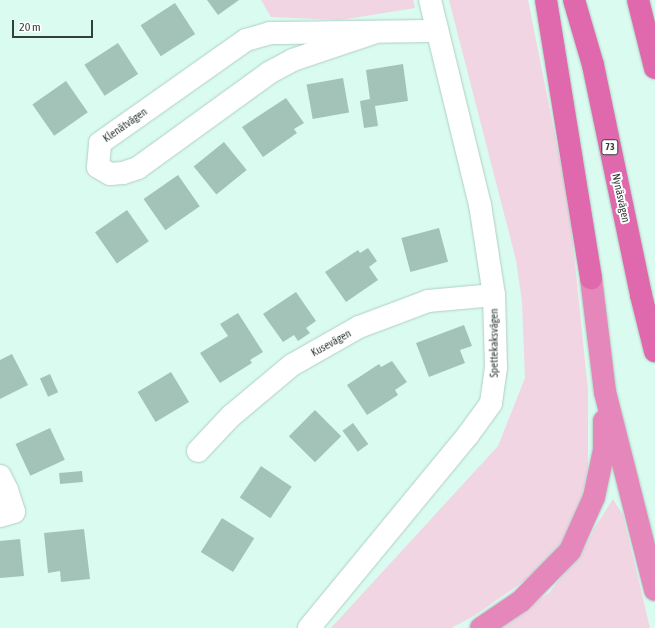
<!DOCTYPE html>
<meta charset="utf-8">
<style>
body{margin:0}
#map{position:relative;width:655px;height:628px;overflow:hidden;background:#dafbef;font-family:"Asap Condensed",sans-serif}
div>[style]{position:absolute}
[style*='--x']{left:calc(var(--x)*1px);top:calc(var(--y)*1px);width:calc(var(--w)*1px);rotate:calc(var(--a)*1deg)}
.green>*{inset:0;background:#f1d5e3}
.building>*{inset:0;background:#a4c3b8;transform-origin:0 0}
.roads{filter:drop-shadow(0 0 1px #b0cfc4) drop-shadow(0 0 1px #b0cfc4)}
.minor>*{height:22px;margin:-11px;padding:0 11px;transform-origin:11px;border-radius:11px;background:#fff}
.trunk>*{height:22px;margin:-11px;padding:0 11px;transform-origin:11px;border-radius:11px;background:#e687bc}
.motorway>*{height:22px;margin:-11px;padding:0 11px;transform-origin:11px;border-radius:11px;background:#df69ac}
span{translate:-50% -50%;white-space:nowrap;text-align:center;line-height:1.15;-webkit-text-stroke:4px #fff;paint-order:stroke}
.shield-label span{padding:1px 3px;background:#fff;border:1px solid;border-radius:3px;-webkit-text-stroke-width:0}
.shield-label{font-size:10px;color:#323f3a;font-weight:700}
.street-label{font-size:11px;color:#323f3a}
.scale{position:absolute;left:12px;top:20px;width:81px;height:18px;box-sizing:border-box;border:2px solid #323f3a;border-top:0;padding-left:5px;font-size:12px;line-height:14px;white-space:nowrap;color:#323f3a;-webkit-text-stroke:3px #fff;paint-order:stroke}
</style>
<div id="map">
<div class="green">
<div style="clip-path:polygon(261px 0,413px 0,415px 8px,341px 20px,271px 17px)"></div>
<div style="clip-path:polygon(449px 0,528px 0,569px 205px,588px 390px,588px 468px,580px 507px,560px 545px,534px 574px,474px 616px,451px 628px,331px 628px,498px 446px,525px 378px,522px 302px,516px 260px)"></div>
<div style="clip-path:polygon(613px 499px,623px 515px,650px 628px,499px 628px,550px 592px,586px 545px,595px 527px)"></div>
</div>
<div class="building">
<div style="clip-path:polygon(207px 0,239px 0,218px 15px)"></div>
<div style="left:175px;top:3px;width:37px;height:41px;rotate:57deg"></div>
<div style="left:118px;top:43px;width:37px;height:40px;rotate:57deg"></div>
<div style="clip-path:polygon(403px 64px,408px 101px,375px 106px,378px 126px,364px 128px,360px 101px,370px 99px,366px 70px)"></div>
<div style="left:343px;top:78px;width:35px;height:37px;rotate:80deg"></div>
<div style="left:66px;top:81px;width:38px;height:41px;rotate:55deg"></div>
<div style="clip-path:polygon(286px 98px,304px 123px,294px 129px,297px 133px,263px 157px,242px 127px)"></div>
<div style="left:224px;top:142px;width:36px;height:39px;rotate:51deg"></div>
<div style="left:178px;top:175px;width:38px;height:42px;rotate:55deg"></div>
<div style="left:127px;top:210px;width:38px;height:39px;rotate:55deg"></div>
<div style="left:439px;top:228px;width:35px;height:39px;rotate:75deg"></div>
<div style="clip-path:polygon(368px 248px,377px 261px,369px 267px,378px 280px,346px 302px,325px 272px,358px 250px,360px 253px)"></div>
<div style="clip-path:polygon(296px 292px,316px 321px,306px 328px,310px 333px,298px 341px,294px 335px,283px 342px,263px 314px)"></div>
<div style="clip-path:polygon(238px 313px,263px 352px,250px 360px,252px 363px,220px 383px,200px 353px,228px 336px,220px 324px)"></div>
<div style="clip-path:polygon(464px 325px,472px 346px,460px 350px,465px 363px,429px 377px,416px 343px)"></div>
<div style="clip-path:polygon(12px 354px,28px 385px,0 399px,0 360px)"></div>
<div style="clip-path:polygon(392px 361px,407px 382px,395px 390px,398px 395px,367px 415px,347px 385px,379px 364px,381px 367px)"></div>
<div style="left:171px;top:372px;width:35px;height:39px;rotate:59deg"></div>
<div style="left:50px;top:374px;width:20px;height:11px;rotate:66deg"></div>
<div style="left:315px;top:410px;width:37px;height:37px;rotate:45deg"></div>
<div style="left:353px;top:423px;width:26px;height:13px;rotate:54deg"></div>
<div style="left:50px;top:428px;width:35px;height:38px;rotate:65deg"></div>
<div style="left:261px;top:466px;width:37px;height:38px;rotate:34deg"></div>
<div style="left:82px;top:471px;width:11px;height:23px;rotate:85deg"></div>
<div style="left:222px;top:518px;width:38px;height:40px;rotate:32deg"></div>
<div style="clip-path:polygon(84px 529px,90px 579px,61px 582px,60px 571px,48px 573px,44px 533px)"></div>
<div style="clip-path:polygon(20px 539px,24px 576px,0 578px,0 541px)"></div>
</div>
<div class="roads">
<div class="minor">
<div style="--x:373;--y:33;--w:84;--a:161.4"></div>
<div style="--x:293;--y:60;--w:27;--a:152"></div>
<div style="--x:269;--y:73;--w:162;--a:144.1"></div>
<div style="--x:138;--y:168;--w:16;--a:162"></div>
<div style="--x:123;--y:173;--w:13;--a:176"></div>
<div style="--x:110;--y:174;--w:14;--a:-150"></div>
<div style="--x:98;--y:167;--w:24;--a:-85"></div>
<div style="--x:100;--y:143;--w:179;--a:-35.2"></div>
<div style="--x:246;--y:40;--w:25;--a:-16"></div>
<div style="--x:270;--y:33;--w:167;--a:-0.7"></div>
<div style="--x:198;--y:451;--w:48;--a:-46.7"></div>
<div style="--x:231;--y:416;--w:80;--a:-39.9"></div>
<div style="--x:292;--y:365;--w:77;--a:-29.6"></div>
<div style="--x:359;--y:327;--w:74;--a:-20.6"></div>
<div style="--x:428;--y:301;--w:66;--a:-5.2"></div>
<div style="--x:0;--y:476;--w:16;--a:63"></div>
<div style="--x:7;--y:490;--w:23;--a:72"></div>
<div style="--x:14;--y:512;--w:15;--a:164"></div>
<div style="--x:309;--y:628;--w:250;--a:-50.5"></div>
<div style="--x:468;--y:435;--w:39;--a:-54"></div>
<div style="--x:491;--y:403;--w:36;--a:-82"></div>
<div style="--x:496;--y:367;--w:72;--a:-91.6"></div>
<div style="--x:494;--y:295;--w:91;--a:-98.8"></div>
<div style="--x:480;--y:205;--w:211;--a:-103.7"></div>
</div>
<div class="trunk">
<div style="--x:591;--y:278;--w:115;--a:83"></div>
<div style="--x:605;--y:392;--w:204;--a:75.8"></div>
<div style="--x:481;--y:628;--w:48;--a:-34"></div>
<div style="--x:521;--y:601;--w:70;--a:-45.6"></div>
<div style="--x:570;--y:551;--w:59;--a:-66"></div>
<div style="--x:594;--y:497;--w:48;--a:-78"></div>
<div style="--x:604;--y:450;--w:29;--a:-90"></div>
</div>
<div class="motorway">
<div style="--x:546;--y:0;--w:282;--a:80.8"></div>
<div style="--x:574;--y:0;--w:68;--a:73.7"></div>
<div style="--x:593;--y:65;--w:235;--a:78.2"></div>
<div style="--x:641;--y:295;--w:58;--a:76"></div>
<div style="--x:638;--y:0;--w:70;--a:76"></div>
</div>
</div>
<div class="shield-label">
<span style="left:610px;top:147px">73</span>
</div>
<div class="street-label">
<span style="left:125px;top:125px;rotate:-35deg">Klenätvägen</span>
<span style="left:621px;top:198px;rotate:78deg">Nynäsvägen</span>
<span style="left:331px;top:343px;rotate:-29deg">Kusevägen</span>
<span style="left:494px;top:343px;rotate:-90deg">Spettekaksvägen</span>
</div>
<div class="scale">20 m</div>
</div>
